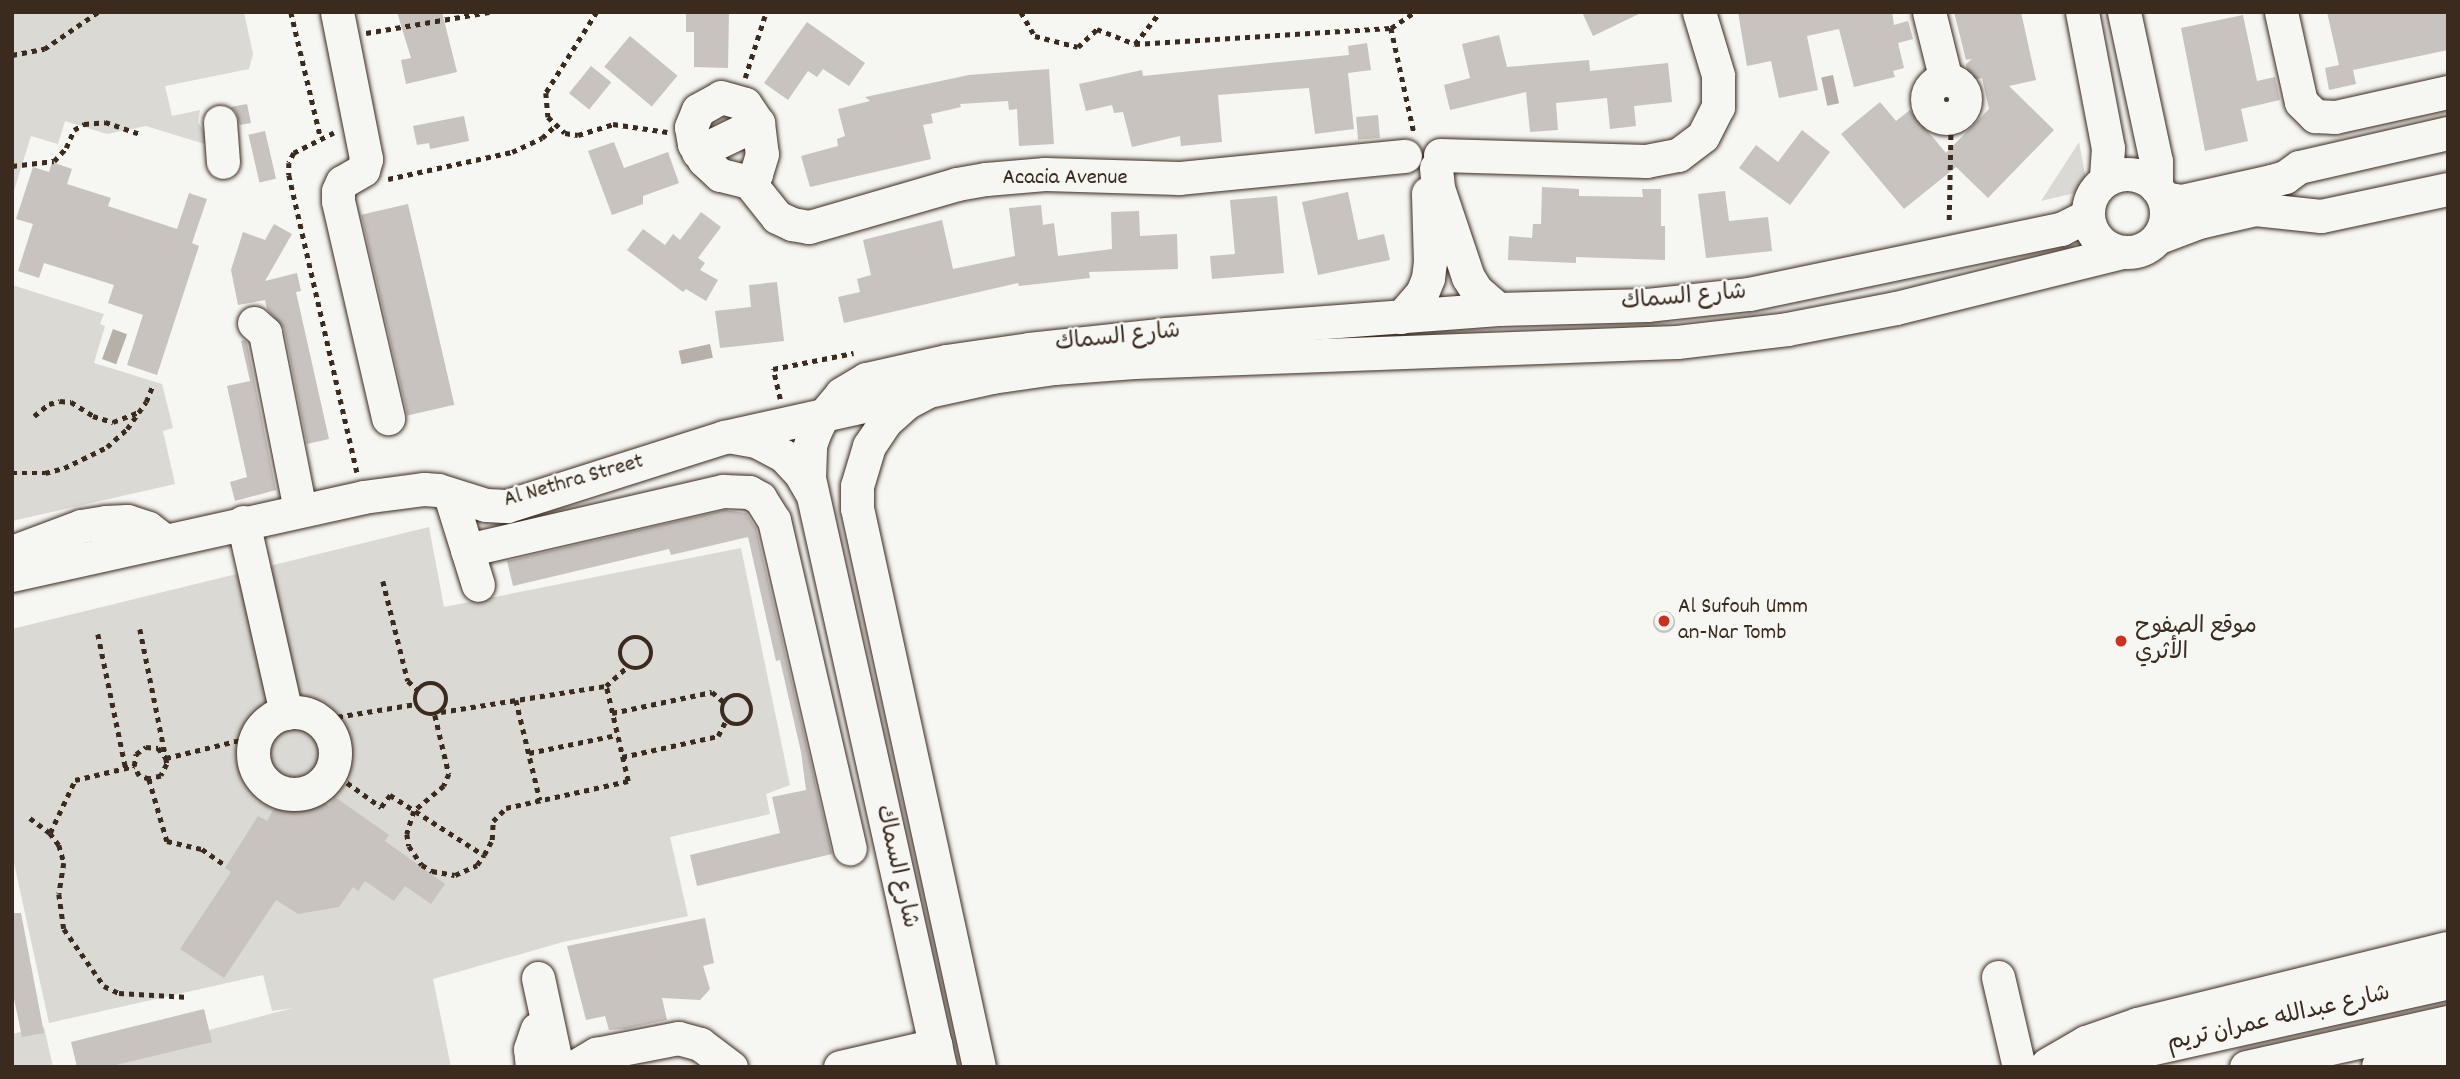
<!DOCTYPE html>
<meta charset="utf-8">
<style>
body{margin:0}
#map{position:relative;width:2460px;height:1079px;overflow:hidden;background:#f6f6f2;font-family:Dekko,"Playpen Sans Arabic",sans-serif}
div>[style]{position:absolute}
[style*='--x']{left:calc(var(--x)*1px);top:calc(var(--y)*1px);width:calc(var(--w)*1px);rotate:calc(var(--a)*1deg)}
.green>*{inset:0;background:#dad9d3}
.water>*{inset:0;background:#b6b0a9;transform-origin:0 0}
.building>*{inset:0;background:#c8c3be;transform-origin:0 0}
.round{border-radius:50%}
.path>*{height:4.5px;margin-top:-2.25px;transform-origin:0;background:repeating-linear-gradient(90deg,#3b2a1e 0 5px,transparent 0 10px)}
.path>.ring{margin:-2.25px;padding:0;box-sizing:content-box;background:none;border:4.5px solid #3b2a1e;border-radius:50%}
.roads{filter:drop-shadow(0 0 2px #3b2a1e) drop-shadow(0 0 2px #3b2a1e)}
.minor>*{height:33px;margin:-16.5px;padding:0 16.5px;transform-origin:16.5px;border-radius:16.5px;background:#f6f6f2}
.minor>.ring{margin:-16.5px;padding:0;box-sizing:content-box;background:none;border:33px solid #f6f6f2;border-radius:50%}
.major>*{height:38px;margin:-19px;padding:0 19px;transform-origin:19px;border-radius:19px;background:#f6f6f2}
.dots>*{width:19px;height:19px;translate:-50% -50%;box-sizing:border-box;border:4px solid #f6f6f2;border-radius:50%}
span{translate:-50% -50%;white-space:nowrap;text-align:center;line-height:1.15;-webkit-text-stroke:5px #f6f6f2;paint-order:stroke}
.street-label{font-size:23px;color:#3b2a1e}
.poi-label{font-size:23px;color:#3b2a1e}
.left{translate:0 -50%;text-align:left}
.frame{position:absolute;inset:0;border:14px solid #3b2a1e;pointer-events:none}
</style>
<div id="map">
<div class="green">
<div style="clip-path:polygon(12px 12px,244px 12px,253px 54px,249px 69px,165px 86px,172px 116px,200px 110px,198px 122px,204px 131px,216px 131px,208px 145px,146px 126px,107px 134px,65px 121px,58px 144px,31px 136px,12px 197px)"></div>
<div style="clip-path:polygon(2079px 142px,2088px 190px,2041px 201px)"></div>
<div style="clip-path:polygon(12px 285px,104px 314px,100px 324px,105px 326px,94px 363px,162px 384px,173px 428px,163px 431px,175px 484px,12px 521px)"></div>
<div style="clip-path:polygon(429px 527px,444px 607px,741px 548px,790px 785px,766px 794px,770px 814px,670px 837px,688px 916px,563px 942px,433px 979px,451px 1067px,67px 1067px,293px 1008px,272px 1011px,263px 975px,49px 1023px,12px 854px,12px 629px)"></div>
<div style="clip-path:polygon(44px 1027px,53px 1067px,12px 1067px,12px 1034px)"></div>
</div>
<div class="water">
<div style="left:1833px;top:75px;width:29px;height:12px;rotate:78deg"></div>
<div style="left:113px;top:329px;width:15px;height:32px;rotate:20deg"></div>
<div style="left:710px;top:344px;width:14px;height:32px;rotate:78deg"></div>
</div>
<div class="building">
<div style="clip-path:polygon(397px 12px,442px 12px,457px 72px,406px 84px,401px 60px,411px 58px)"></div>
<div style="clip-path:polygon(686px 12px,729px 12px,728px 68px,694px 67px,694px 32px,686px 32px)"></div>
<div style="clip-path:polygon(1582px 12px,1643px 12px,1593px 36px)"></div>
<div style="clip-path:polygon(1738px 12px,1892px 12px,1894px 25px,1908px 21px,1913px 39px,1898px 43px,1904px 68px,1893px 71px,1895px 77px,1854px 87px,1839px 29px,1807px 36px,1818px 90px,1779px 98px,1771px 61px,1747px 66px)"></div>
<div style="clip-path:polygon(1954px 12px,2021px 12px,2036px 80px,2009px 86px,2054px 130px,1988px 198px,1956px 167px,1904px 209px,1841px 134px,1880px 102px,1896px 121px,1910px 110px,1946px 153px,1989px 109px,1982px 78px,1969px 81px,1966px 64px,1972px 59px,1966px 60px)"></div>
<div style="clip-path:polygon(2327px 12px,2448px 12px,2448px 50px,2353px 70px,2356px 84px,2329px 90px,2325px 68px,2339px 65px)"></div>
<div style="clip-path:polygon(2243px 15px,2257px 81px,2275px 77px,2280px 100px,2241px 109px,2248px 141px,2205px 151px,2181px 28px)"></div>
<div style="clip-path:polygon(807px 22px,865px 63px,849px 86px,823px 69px,817px 77px,808px 71px,788px 100px,764px 83px)"></div>
<div style="clip-path:polygon(1499px 35px,1507px 67px,1589px 60px,1590px 71px,1668px 63px,1672px 102px,1634px 106px,1636px 126px,1610px 129px,1607px 98px,1556px 103px,1558px 130px,1530px 132px,1526px 92px,1450px 110px,1444px 85px,1470px 78px,1462px 44px)"></div>
<div style="left:630px;top:36px;width:62px;height:40px;rotate:40deg"></div>
<div style="clip-path:polygon(1367px 43px,1371px 70px,1348px 73px,1354px 129px,1315px 134px,1309px 88px,1280px 90px,1218px 95px,1222px 142px,1181px 146px,1180px 136px,1132px 147px,1123px 112px,1114px 113px,1112px 105px,1086px 111px,1079px 84px,1142px 70px,1143px 76px,1349px 55px,1348px 46px)"></div>
<div style="left:591px;top:66px;width:26px;height:35px;rotate:39deg"></div>
<div style="clip-path:polygon(1049px 69px,1054px 144px,1019px 146px,1017px 109px,1009px 110px,1008px 101px,960px 104px,961px 107px,931px 114px,933px 123px,923px 125px,931px 159px,810px 187px,801px 156px,838px 146px,837px 139px,845px 136px,838px 109px,870px 101px,865px 97px,969px 75px)"></div>
<div style="clip-path:polygon(247px 104px,251px 123px,240px 125px,236px 112px,231px 107px)"></div>
<div style="left:1378px;top:115px;width:23px;height:22px;rotate:85deg"></div>
<div style="clip-path:polygon(464px 116px,469px 141px,430px 149px,429px 143px,417px 145px,413px 126px)"></div>
<div style="clip-path:polygon(1802px 130px,1830px 152px,1790px 205px,1739px 168px,1756px 145px,1778px 162px)"></div>
<div style="left:265px;top:131px;width:49px;height:17px;rotate:77deg"></div>
<div style="clip-path:polygon(614px 142px,624px 168px,668px 152px,679px 183px,643px 196px,643px 204px,612px 215px,588px 151px)"></div>
<div style="clip-path:polygon(52px 162px,72px 169px,67px 184px,111px 198px,108px 206px,177px 229px,189px 193px,207px 199px,192px 243px,199px 246px,157px 375px,127px 365px,143px 315px,108px 303px,114px 285px,44px 263px,39px 278px,18px 271px,33px 224px,16px 219px,33px 167px,49px 172px)"></div>
<div style="clip-path:polygon(1542px 187px,1579px 189px,1579px 196px,1643px 197px,1642px 189px,1661px 189px,1661px 226px,1665px 226px,1665px 260px,1576px 257px,1576px 263px,1508px 260px,1509px 236px,1532px 238px,1533px 224px,1541px 224px)"></div>
<div style="clip-path:polygon(1725px 191px,1729px 221px,1768px 217px,1772px 251px,1706px 258px,1698px 194px)"></div>
<div style="clip-path:polygon(1348px 192px,1358px 240px,1384px 234px,1390px 260px,1318px 275px,1302px 202px)"></div>
<div style="clip-path:polygon(1277px 196px,1284px 273px,1212px 279px,1210px 256px,1235px 254px,1230px 200px)"></div>
<div style="left:408px;top:204px;width:206px;height:48px;rotate:77deg"></div>
<div style="clip-path:polygon(1041px 205px,1043px 225px,1054px 223px,1058px 256px,1112px 249px,1111px 212px,1139px 211px,1140px 236px,1177px 234px,1178px 269px,1089px 272px,1090px 278px,1019px 286px,1018px 283px,844px 323px,838px 297px,860px 292px,857px 279px,871px 275px,863px 240px,942px 220px,953px 269px,1015px 256px,1009px 208px)"></div>
<div style="clip-path:polygon(701px 212px,721px 227px,698px 258px,705px 263px,700px 270px,718px 280px,706px 301px,686px 289px,683px 292px,627px 250px,643px 229px,665px 245px,673px 234px,680px 240px)"></div>
<div style="clip-path:polygon(274px 224px,292px 234px,265px 281px,297px 273px,301px 291px,296px 292px,329px 439px,307px 444px,284px 328px,267px 309px,265px 300px,238px 305px,231px 270px,243px 232px,265px 240px)"></div>
<div style="clip-path:polygon(777px 282px,784px 341px,720px 348px,715px 311px,751px 307px,749px 285px)"></div>
<div style="clip-path:polygon(244px 340px,247px 343px,276px 490px,235px 501px,230px 482px,247px 477px,227px 386px,250px 381px,241px 341px)"></div>
<div style="clip-path:polygon(725px 510px,746px 513px,756px 528px,832px 854px,697px 886px,690px 855px,780px 833px,772px 797px,806px 790px,801px 752px,780px 660px,776px 661px,748px 537px,671px 555px,669px 549px,513px 586px,507px 561px)"></div>
<div class="round" style="left:1653px;top:611px;width:22px;height:22px"></div>
<div style="clip-path:polygon(335px 797px,389px 835px,385px 841px,445px 884px,431px 904px,405px 886px,394px 901px,365px 881px,358px 891px,353px 887px,339px 907px,298px 914px,276px 900px,224px 978px,180px 949px,231px 872px,225px 868px,258px 816px,267px 821px,273px 810px,318px 799px,329px 806px)"></div>
<div style="clip-path:polygon(12px 913px,21px 913px,44px 1033px,22px 1037px,12px 989px)"></div>
<div style="clip-path:polygon(705px 918px,714px 963px,703px 966px,710px 989px,700px 1000px,662px 998px,667px 1020px,625px 1029px,609px 1030px,605px 1016px,586px 1020px,567px 946px)"></div>
<div style="clip-path:polygon(204px 1009px,212px 1042px,107px 1067px,77px 1067px,71px 1042px)"></div>
</div>
<div class="path">
<div style="--x:291;--y:12;--w:130;--a:76.7"></div>
<div style="--x:597;--y:12;--w:96;--a:122.2"></div>
<div style="--x:546;--y:93;--w:24;--a:85"></div>
<div style="--x:548;--y:117;--w:23;--a:43"></div>
<div style="--x:565;--y:133;--w:13;--a:9"></div>
<div style="--x:578;--y:135;--w:37;--a:-17"></div>
<div style="--x:613;--y:124;--w:55;--a:8.4"></div>
<div style="--x:1021;--y:12;--w:28;--a:60"></div>
<div style="--x:1035;--y:36;--w:44;--a:14.3"></div>
<div style="--x:1078;--y:47;--w:26;--a:-43"></div>
<div style="--x:1097;--y:29;--w:41;--a:21.5"></div>
<div style="--x:1135;--y:44;--w:41;--a:-52"></div>
<div style="--x:1391;--y:28;--w:29;--a:-34"></div>
<div style="--x:366;--y:33;--w:125;--a:-9.7"></div>
<div style="--x:1135;--y:44;--w:256;--a:-3.6"></div>
<div style="--x:1391;--y:28;--w:107;--a:77.6"></div>
<div style="--x:12;--y:55;--w:33;--a:-11"></div>
<div style="--x:44;--y:49;--w:65;--a:-34.4"></div>
<div style="--x:745;--y:78;--w:69;--a:-72.3"></div>
<div style="--x:334;--y:133;--w:45;--a:153.4"></div>
<div style="--x:294;--y:153;--w:11;--a:117"></div>
<div style="--x:289;--y:163;--w:12;--a:90"></div>
<div style="--x:289;--y:175;--w:305;--a:77.1"></div>
<div style="--x:12;--y:166;--w:42;--a:-6.8"></div>
<div style="--x:54;--y:161;--w:18;--a:-47"></div>
<div style="--x:66;--y:148;--w:20;--a:-66"></div>
<div style="--x:74;--y:130;--w:12;--a:-31"></div>
<div style="--x:84;--y:124;--w:21;--a:-5"></div>
<div style="--x:105;--y:122;--w:39;--a:19"></div>
<div style="--x:388;--y:179;--w:127;--a:-12.3"></div>
<div style="--x:512;--y:152;--w:33;--a:-25"></div>
<div style="--x:542;--y:138;--w:18;--a:-43"></div>
<div style="--x:1949;--y:220;--w:101;--a:-88.9"></div>
<div style="--x:780;--y:399;--w:31;--a:-103"></div>
<div style="--x:773;--y:369;--w:82;--a:-11.3"></div>
<div style="--x:34;--y:416;--w:19;--a:-39"></div>
<div style="--x:49;--y:404;--w:11;--a:-15"></div>
<div style="--x:60;--y:401;--w:11;--a:5"></div>
<div style="--x:71;--y:402;--w:26;--a:32"></div>
<div style="--x:93;--y:416;--w:21;--a:17"></div>
<div style="--x:113;--y:422;--w:26;--a:-21"></div>
<div style="--x:12;--y:473;--w:33;--a:0"></div>
<div style="--x:45;--y:473;--w:20;--a:-15"></div>
<div style="--x:64;--y:468;--w:48;--a:-26"></div>
<div style="--x:107;--y:447;--w:27;--a:-42"></div>
<div style="--x:127;--y:429;--w:33;--a:-55"></div>
<div style="--x:146;--y:402;--w:18;--a:-68"></div>
<div style="--x:383;--y:581;--w:103;--a:76"></div>
<div style="--x:408;--y:681;--w:13;--a:42"></div>
<div style="--x:140;--y:629;--w:132;--a:78.6"></div>
<div style="--x:166;--y:758;--w:6;--a:81"></div>
<div style="--x:167;--y:764;--w:13;--a:117"></div>
<div style="--x:161;--y:776;--w:12;--a:166"></div>
<div style="--x:149;--y:779;--w:10;--a:-163"></div>
<div style="--x:139;--y:776;--w:11;--a:-117"></div>
<div style="--x:134;--y:766;--w:12;--a:-81"></div>
<div style="--x:136;--y:754;--w:12;--a:-35"></div>
<div style="--x:146;--y:747;--w:12;--a:5"></div>
<div style="--x:158;--y:748;--w:13;--a:51"></div>
<div style="--x:98;--y:634;--w:138;--a:78.3"></div>
<div class="ring" style="left:620px;top:637px;width:27.5px;height:27.5px"></div>
<div class="ring" style="left:415px;top:683px;width:27.5px;height:27.5px"></div>
<div class="ring" style="left:722px;top:695px;width:25.5px;height:25.5px"></div>
<div style="--x:516;--y:700;--w:103;--a:76.5"></div>
<div style="--x:441;--y:712;--w:167;--a:-9"></div>
<div style="--x:612;--y:713;--w:102;--a:-11.9"></div>
<div style="--x:712;--y:692;--w:16;--a:40"></div>
<div style="--x:435;--y:715;--w:61;--a:76.7"></div>
<div style="--x:449;--y:774;--w:13;--a:113"></div>
<div style="--x:444;--y:786;--w:39;--a:140"></div>
<div style="--x:414;--y:811;--w:24;--a:107"></div>
<div style="--x:407;--y:834;--w:12;--a:81"></div>
<div style="--x:409;--y:846;--w:23;--a:56"></div>
<div style="--x:422;--y:865;--w:12;--a:31"></div>
<div style="--x:432;--y:871;--w:23;--a:10"></div>
<div style="--x:455;--y:875;--w:24;--a:-24"></div>
<div style="--x:477;--y:865;--w:12;--a:-55"></div>
<div style="--x:484;--y:855;--w:17;--a:-62"></div>
<div style="--x:492;--y:840;--w:19;--a:-87"></div>
<div style="--x:493;--y:821;--w:18;--a:-45"></div>
<div style="--x:506;--y:808;--w:125;--a:-12.5"></div>
<div style="--x:628;--y:781;--w:98;--a:-103"></div>
<div style="--x:606;--y:686;--w:28;--a:-42"></div>
<div style="--x:318;--y:720;--w:99;--a:-9.3"></div>
<div style="--x:529;--y:753;--w:90;--a:-11.6"></div>
<div style="--x:622;--y:757;--w:98;--a:-12.3"></div>
<div style="--x:718;--y:736;--w:18;--a:-63"></div>
<div style="--x:166;--y:758;--w:94;--a:-13.6"></div>
<div style="--x:331;--y:771;--w:62;--a:35.8"></div>
<div style="--x:381;--y:807;--w:15;--a:-53"></div>
<div style="--x:390;--y:795;--w:112;--a:32.6"></div>
<div style="--x:149;--y:779;--w:65;--a:73.8"></div>
<div style="--x:167;--y:841;--w:36;--a:13"></div>
<div style="--x:202;--y:849;--w:28;--a:35"></div>
<div style="--x:30;--y:818;--w:25;--a:37"></div>
<div style="--x:50;--y:833;--w:15;--a:53"></div>
<div style="--x:59;--y:845;--w:19;--a:74"></div>
<div style="--x:64;--y:863;--w:31;--a:99"></div>
<div style="--x:59;--y:894;--w:35;--a:82"></div>
<div style="--x:64;--y:929;--w:70;--a:54.9"></div>
<div style="--x:104;--y:986;--w:17;--a:25"></div>
<div style="--x:119;--y:993;--w:70;--a:3.3"></div>
<div style="--x:50;--y:833;--w:59;--a:-64.7"></div>
<div style="--x:75;--y:780;--w:61;--a:-13.3"></div>
</div>
<div class="roads">
<div class="minor">
<div style="--x:337;--y:12;--w:150;--a:78.8"></div>
<div style="--x:366;--y:159;--w:11;--a:105"></div>
<div style="--x:363;--y:170;--w:24;--a:150"></div>
<div style="--x:342;--y:182;--w:10;--a:114"></div>
<div style="--x:338;--y:191;--w:10;--a:90"></div>
<div style="--x:338;--y:201;--w:223;--a:77"></div>
<div style="--x:1929;--y:12;--w:70;--a:76"></div>
<div style="--x:2082;--y:12;--w:138;--a:79.2"></div>
<div style="--x:2108;--y:148;--w:32;--a:94"></div>
<div style="--x:2124;--y:12;--w:152;--a:77.9"></div>
<div style="--x:2156;--y:161;--w:26;--a:90"></div>
<div style="--x:2281;--y:12;--w:92;--a:77.5"></div>
<div style="--x:2301;--y:102;--w:20;--a:45"></div>
<div style="--x:2315;--y:116;--w:20;--a:3"></div>
<div style="--x:2335;--y:117;--w:116;--a:-12.5"></div>
<div class="ring" style="left:1927px;top:80px;width:5px;height:5px"></div>
<div style="--x:721;--y:97;--w:25;--a:16"></div>
<div style="--x:745;--y:104;--w:23;--a:56"></div>
<div style="--x:758;--y:123;--w:31;--a:83"></div>
<div style="--x:762;--y:154;--w:21;--a:107"></div>
<div style="--x:756;--y:174;--w:11;--a:131"></div>
<div style="--x:749;--y:182;--w:30;--a:-166"></div>
<div style="--x:720;--y:175;--w:22;--a:-137"></div>
<div style="--x:704;--y:160;--w:19;--a:-122"></div>
<div style="--x:694;--y:144;--w:17;--a:-100"></div>
<div style="--x:691;--y:127;--w:18;--a:-68"></div>
<div style="--x:698;--y:110;--w:26;--a:-29"></div>
<div style="--x:220;--y:122;--w:40;--a:85.7"></div>
<div style="--x:698;--y:152;--w:67;--a:-25.8"></div>
<div style="--x:1440;--y:155;--w:206;--a:1.7"></div>
<div style="--x:1646;--y:161;--w:33;--a:-11"></div>
<div style="--x:1678;--y:155;--w:31;--a:-37"></div>
<div style="--x:1703;--y:136;--w:33;--a:-63"></div>
<div style="--x:1718;--y:107;--w:32;--a:-90"></div>
<div style="--x:1718;--y:75;--w:66;--a:-106.8"></div>
<div style="--x:1436;--y:168;--w:20;--a:84"></div>
<div style="--x:1438;--y:188;--w:94;--a:71.4"></div>
<div style="--x:1468;--y:277;--w:15;--a:58"></div>
<div style="--x:1476;--y:290;--w:29;--a:41"></div>
<div class="ring" style="left:2088px;top:174px;width:45px;height:45px"></div>
<div style="--x:749;--y:182;--w:45;--a:51.3"></div>
<div style="--x:777;--y:217;--w:17;--a:25"></div>
<div style="--x:792;--y:224;--w:17;--a:10"></div>
<div style="--x:809;--y:227;--w:154;--a:-16.2"></div>
<div style="--x:957;--y:184;--w:29;--a:-10"></div>
<div style="--x:986;--y:179;--w:59;--a:-4.8"></div>
<div style="--x:1045;--y:174;--w:134;--a:1.7"></div>
<div style="--x:1179;--y:178;--w:227;--a:-5.6"></div>
<div style="--x:2164;--y:198;--w:17;--a:10"></div>
<div style="--x:2181;--y:201;--w:92;--a:-12.5"></div>
<div style="--x:2271;--y:181;--w:15;--a:-16"></div>
<div style="--x:2285;--y:177;--w:17;--a:-36"></div>
<div style="--x:2299;--y:167;--w:153;--a:-12.9"></div>
<div style="--x:2159;--y:237;--w:43;--a:-20.6"></div>
<div style="--x:2199;--y:222;--w:57;--a:-13.1"></div>
<div style="--x:2255;--y:209;--w:66;--a:6.1"></div>
<div style="--x:2321;--y:216;--w:130;--a:-12"></div>
<div style="--x:1401;--y:317;--w:32;--a:-49"></div>
<div style="--x:1422;--y:293;--w:16;--a:-68"></div>
<div style="--x:1428;--y:278;--w:16;--a:-83"></div>
<div style="--x:1430;--y:262;--w:69;--a:-91.7"></div>
<div style="--x:254;--y:323;--w:15;--a:42"></div>
<div style="--x:265;--y:333;--w:180;--a:78.8"></div>
<div style="--x:733;--y:437;--w:23;--a:10"></div>
<div style="--x:756;--y:441;--w:32;--a:28"></div>
<div style="--x:784;--y:456;--w:23;--a:47"></div>
<div style="--x:800;--y:473;--w:24;--a:60"></div>
<div style="--x:450;--y:495;--w:94;--a:72.7"></div>
<div style="--x:243;--y:522;--w:196;--a:77.3"></div>
<div style="--x:467;--y:550;--w:263;--a:-13"></div>
<div style="--x:723;--y:491;--w:26;--a:2"></div>
<div style="--x:749;--y:492;--w:13;--a:29"></div>
<div style="--x:760;--y:498;--w:26;--a:58"></div>
<div style="--x:774;--y:520;--w:337;--a:77"></div>
<div style="--x:12;--y:552;--w:74;--a:-20.6"></div>
<div style="--x:81;--y:526;--w:25;--a:-9"></div>
<div style="--x:106;--y:522;--w:21;--a:-3"></div>
<div style="--x:127;--y:521;--w:22;--a:18"></div>
<div style="--x:148;--y:528;--w:21;--a:37"></div>
<div style="--x:12;--y:575;--w:360;--a:-12.5"></div>
<div style="--x:363;--y:497;--w:62;--a:-7.5"></div>
<div style="--x:424;--y:489;--w:14;--a:4"></div>
<div style="--x:438;--y:490;--w:50;--a:17.4"></div>
<div style="--x:486;--y:505;--w:21;--a:3"></div>
<div style="--x:507;--y:506;--w:228;--a:-17.6"></div>
<div style="--x:724;--y:437;--w:194;--a:-12.5"></div>
<div class="ring" style="left:253px;top:712px;width:49px;height:49px"></div>
<div style="--x:1998;--y:977;--w:92;--a:76.9"></div>
<div style="--x:538;--y:978;--w:91;--a:77.9"></div>
<div style="--x:532;--y:1067;--w:18;--a:-96"></div>
<div style="--x:530;--y:1049;--w:21;--a:-71"></div>
<div style="--x:574;--y:1067;--w:26;--a:-31"></div>
<div style="--x:596;--y:1054;--w:84;--a:-11"></div>
<div style="--x:678;--y:1038;--w:23;--a:15"></div>
<div style="--x:700;--y:1044;--w:39;--a:37"></div>
<div style="--x:840;--y:1067;--w:98;--a:-13"></div>
<div style="--x:940;--y:1067;--w:603;--a:-102.54"></div>
<div style="--x:809;--y:478;--w:33;--a:-88"></div>
<div style="--x:810;--y:445;--w:15;--a:-70"></div>
<div style="--x:815;--y:431;--w:16;--a:-63"></div>
<div style="--x:822;--y:417;--w:30;--a:-50"></div>
<div style="--x:841;--y:394;--w:29;--a:-31"></div>
<div style="--x:866;--y:379;--w:82;--a:-12.7"></div>
<div style="--x:946;--y:361;--w:84;--a:-8.2"></div>
<div style="--x:1029;--y:349;--w:138;--a:-6.2"></div>
<div style="--x:1166;--y:334;--w:333;--a:-4.3"></div>
<div style="--x:1498;--y:309;--w:149;--a:-1.5"></div>
<div style="--x:1647;--y:305;--w:103;--a:-6.2"></div>
<div style="--x:1749;--y:294;--w:319;--a:-11.8"></div>
<div style="--x:2061;--y:229;--w:30;--a:-27"></div>
<div style="--x:979;--y:1067;--w:572;--a:-102.31"></div>
<div style="--x:857;--y:508;--w:22;--a:-90"></div>
<div style="--x:857;--y:486;--w:42;--a:-73.3"></div>
<div style="--x:869;--y:446;--w:30;--a:-56"></div>
<div style="--x:886;--y:421;--w:27;--a:-42"></div>
<div style="--x:906;--y:403;--w:26;--a:-28"></div>
<div style="--x:929;--y:391;--w:65;--a:-12.5"></div>
<div style="--x:992;--y:377;--w:63;--a:-8.3"></div>
<div style="--x:1054;--y:368;--w:80;--a:-4.3"></div>
<div style="--x:1134;--y:362;--w:543;--a:-2.11"></div>
<div style="--x:1677;--y:342;--w:111;--a:-6.7"></div>
<div style="--x:1787;--y:329;--w:111;--a:-10.9"></div>
<div style="--x:1896;--y:308;--w:234;--a:-13.9"></div>
<div style="--x:2069;--y:1067;--w:388;--a:-12.6"></div>
<div style="--x:2246;--y:1067;--w:207;--a:-12.6"></div>
</div>
<div class="major">
<div style="--x:2049;--y:1067;--w:44;--a:-30.1"></div>
<div style="--x:2087;--y:1045;--w:54;--a:-19.4"></div>
<div style="--x:2138;--y:1027;--w:319;--a:-13.8"></div>
<div style="--x:2381;--y:1067;--w:69;--a:-12.6"></div>
</div>
</div>
<div class="dots">
<div style="left:1664px;top:621px;background:#c8321e"></div>
<div style="left:2121px;top:641px;background:#c8321e"></div>
</div>
<div class="street-label">
<span style="left:1065px;top:179px">Acacia Avenue</span>
<span style="left:1684px;top:299px;rotate:-5deg">شارع السماك</span>
<span style="left:1118px;top:339px;rotate:-6deg">شارع السماك</span>
<span style="left:574px;top:482px;rotate:-16deg">Al Nethra Street</span>
<span style="left:895px;top:867px;rotate:77deg">شارع السماك</span>
<span style="left:2279px;top:1020px;rotate:-13deg">شارع عبدالله عمران تريم</span>
</div>
<div class="poi-label">
<span class="left" style="left:1678px;top:621px">Al Sufouh Umm<br>an-Nar Tomb</span>
<span class="left" style="left:2135px;top:641px">موقع الصفوح<br>الأثري</span>
</div>
<div class="frame"></div>
</div>
